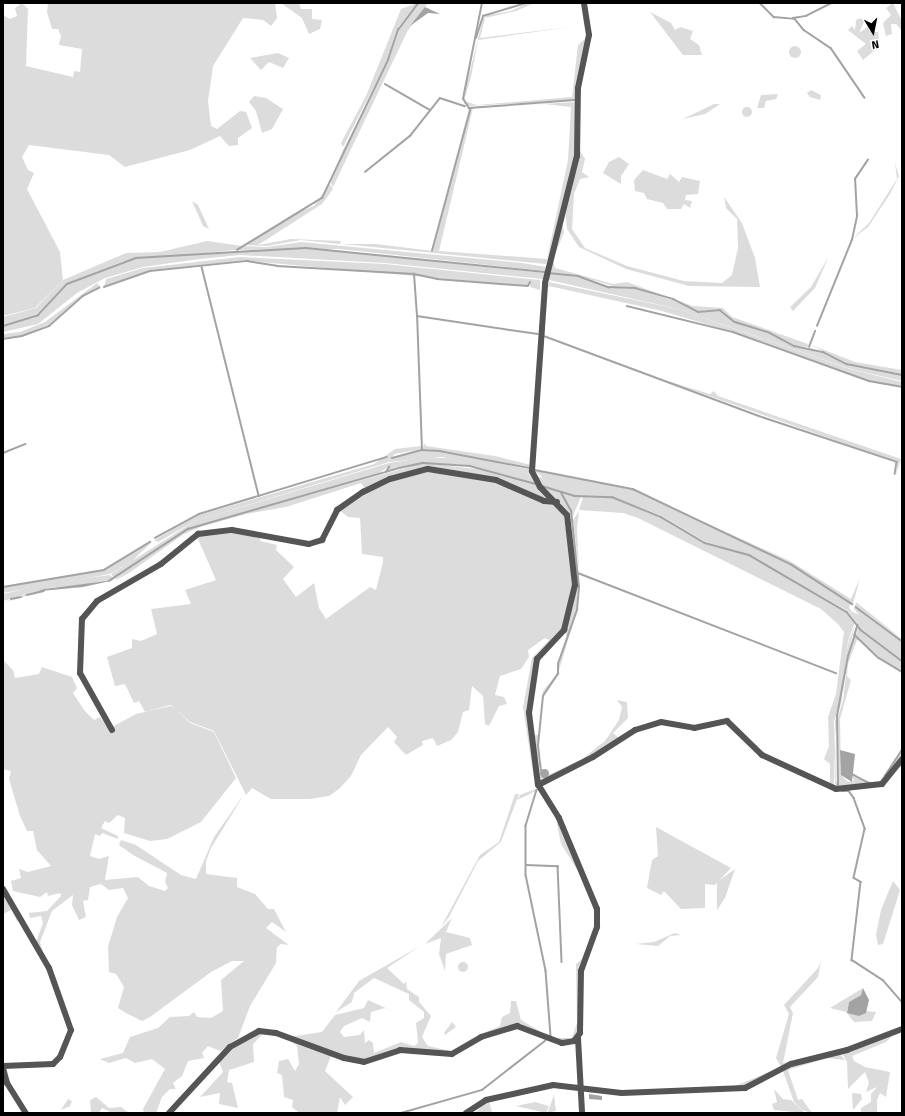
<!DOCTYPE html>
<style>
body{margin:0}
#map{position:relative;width:905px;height:1116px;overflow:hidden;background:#fff;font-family:"Fira Sans",sans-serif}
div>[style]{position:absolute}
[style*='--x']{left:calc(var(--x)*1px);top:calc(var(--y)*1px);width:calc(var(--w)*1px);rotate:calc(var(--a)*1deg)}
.green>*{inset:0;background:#dcdcdc}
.round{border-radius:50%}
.water>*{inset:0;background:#a3a3a3}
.stream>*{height:1.5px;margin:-0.75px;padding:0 0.75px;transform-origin:0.75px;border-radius:0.75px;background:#a3a3a3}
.street>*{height:6px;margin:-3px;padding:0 3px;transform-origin:3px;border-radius:3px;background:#555}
span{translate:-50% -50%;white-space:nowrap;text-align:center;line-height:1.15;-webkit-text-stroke:3px #fff;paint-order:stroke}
.frame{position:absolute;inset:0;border:4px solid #000;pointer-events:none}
.north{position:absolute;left:853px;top:12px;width:40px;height:40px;-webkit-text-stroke:3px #fff;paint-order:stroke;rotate:170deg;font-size:11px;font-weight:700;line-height:16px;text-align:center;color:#000}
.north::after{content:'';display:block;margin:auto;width:14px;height:18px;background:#000;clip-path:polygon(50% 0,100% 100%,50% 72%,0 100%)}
</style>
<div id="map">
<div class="green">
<div style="clip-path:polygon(22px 3px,28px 9px,26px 66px,73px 77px,74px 71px,80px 72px,82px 49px,59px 45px,61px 36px,58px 29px,52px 29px,47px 12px,48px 3px,275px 3px,277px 18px,271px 26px,263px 20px,243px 18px,213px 66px,208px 101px,211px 126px,217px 129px,240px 111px,246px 112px,252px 128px,238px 138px,238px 145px,229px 146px,220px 136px,190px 150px,125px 167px,109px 155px,29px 145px,22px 157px,28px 170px,34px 173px,27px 189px,60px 252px,63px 280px,35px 308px,3px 316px,3px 15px,10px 19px,17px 16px,15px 8px)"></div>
<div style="clip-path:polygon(281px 3px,299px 3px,301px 9px,312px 9px,312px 19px,322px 20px,320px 29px,309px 34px,302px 18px)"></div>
<div style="clip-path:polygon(417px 3px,396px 30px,387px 61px,343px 147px,341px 143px,366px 96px,401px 9px)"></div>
<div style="clip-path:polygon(419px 3px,428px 3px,407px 32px,333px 187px,330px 181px,344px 148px,389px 60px,398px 30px)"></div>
<div style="clip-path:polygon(528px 3px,534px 3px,516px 11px,485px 18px,480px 38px,570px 27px,478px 40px,471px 77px,464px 101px,477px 105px,572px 97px,578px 45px,587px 37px,576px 100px,468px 106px,466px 105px,464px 103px,463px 98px,483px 19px,488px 15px,511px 11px)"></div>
<div style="clip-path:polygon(893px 3px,902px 21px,902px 31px,896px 24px,891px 24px,892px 34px,886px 36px,883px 23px,891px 15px,886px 8px)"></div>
<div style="clip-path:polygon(650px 12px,671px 23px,675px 30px,680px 27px,693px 31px,690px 39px,699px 45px,702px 55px,683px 55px)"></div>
<div style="clip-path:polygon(861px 18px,864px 22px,859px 33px,870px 25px,869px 31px,878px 32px,880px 46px,863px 60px,857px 51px,866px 44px,848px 30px,852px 26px,855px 30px,856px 20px)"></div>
<div class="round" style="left:789px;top:46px;width:12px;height:12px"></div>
<div style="clip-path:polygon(278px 53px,289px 58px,283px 68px,269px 62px,261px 70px,250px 58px)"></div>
<div style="clip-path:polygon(811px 90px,821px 95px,820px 100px,810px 97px,807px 93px)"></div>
<div style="clip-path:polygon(778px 94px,776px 99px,766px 101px,764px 108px,757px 108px,761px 95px)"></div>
<div style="clip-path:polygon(254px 96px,266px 98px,283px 109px,272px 129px,262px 133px,256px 111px,249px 102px)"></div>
<div style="clip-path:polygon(evenodd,577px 102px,575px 157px,546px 264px,342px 244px,376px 244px,433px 251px,470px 108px,577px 102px,544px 104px,571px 107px,568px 160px,547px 259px,439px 251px,473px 108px,544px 104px)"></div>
<div style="clip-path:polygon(720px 104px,705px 114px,683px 119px,714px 104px)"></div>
<div class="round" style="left:742px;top:107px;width:10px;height:10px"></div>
<div style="clip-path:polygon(579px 149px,585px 159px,582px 172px,589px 177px,580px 179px,574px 194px,572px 229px,585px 248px,627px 266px,684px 281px,722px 283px,732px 275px,738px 248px,737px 219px,726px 208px,724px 197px,742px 223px,755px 258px,760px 287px,689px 286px,626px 269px,579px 247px,567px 229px,565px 209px)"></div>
<div style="clip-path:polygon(619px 157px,629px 164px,621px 176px,621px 184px,603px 173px,609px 162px)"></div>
<div style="clip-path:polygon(895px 163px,899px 176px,890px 194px,868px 227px,852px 239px,869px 223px,897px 179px)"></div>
<div style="clip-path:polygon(643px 170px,667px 179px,670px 174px,679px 182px,682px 177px,700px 181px,698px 194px,686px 195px,685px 200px,692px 201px,690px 208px,684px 204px,681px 209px,667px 209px,663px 203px,647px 199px,644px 193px,635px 191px,634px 180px)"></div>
<div style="clip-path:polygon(330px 184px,333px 189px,322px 204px,258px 245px,291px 239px,341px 241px,340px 244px,301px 240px,267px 246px,245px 245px,293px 214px,314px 206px)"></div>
<div style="clip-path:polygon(192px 201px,198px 205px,209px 229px,203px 226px)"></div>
<div style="clip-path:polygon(562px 222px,564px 232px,553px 260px,555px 268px,613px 284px,627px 282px,693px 306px,723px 308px,732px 317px,808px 344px,808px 347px,794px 346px,768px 331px,737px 323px,720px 309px,698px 311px,672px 298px,633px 287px,613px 286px,576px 275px,549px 272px)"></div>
<div style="clip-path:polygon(207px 241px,243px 246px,236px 250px,124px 261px,67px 283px,37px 314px,3px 325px,3px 317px,36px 308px,63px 280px,126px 253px,160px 252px)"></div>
<div style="clip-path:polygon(301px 242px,522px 263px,546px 267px,546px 271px,339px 249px,237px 250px,244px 246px,267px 247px)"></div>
<div style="clip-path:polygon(306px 248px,546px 273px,543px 279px,385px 263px,240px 255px,200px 259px,143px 267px,105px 278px,77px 293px,38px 324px,3px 332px,3px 326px,38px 315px,67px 284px,136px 258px)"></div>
<div style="clip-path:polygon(829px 256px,815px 288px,793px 311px,790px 307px,811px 287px)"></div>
<div style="clip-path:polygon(240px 257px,385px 264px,540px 280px,540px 334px,540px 290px,530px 287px,530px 282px,528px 286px,247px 261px,150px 270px,104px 287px,106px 279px,143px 268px)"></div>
<div style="clip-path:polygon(549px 273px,578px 277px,609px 287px,635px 289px,672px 300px,698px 312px,720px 310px,735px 322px,767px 332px,794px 347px,823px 353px,847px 364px,902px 375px,902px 381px,851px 369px,678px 309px,549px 280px)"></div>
<div style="clip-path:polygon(549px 282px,678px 309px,850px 369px,902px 382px,902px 386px,869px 381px,733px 332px,662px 311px,549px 286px,547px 291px)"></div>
<div style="clip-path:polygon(97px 283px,101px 287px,82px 296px,48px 325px,22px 336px,3px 338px,3px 334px,20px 332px,45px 322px)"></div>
<div style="clip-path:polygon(809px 344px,855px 362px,902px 370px,902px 374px,847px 363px)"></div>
<div style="clip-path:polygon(661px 379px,710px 394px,714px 391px,718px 396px,901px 459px,896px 475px,897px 462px)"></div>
<div style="clip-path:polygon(424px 443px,426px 446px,495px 456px,531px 465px,531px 469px,447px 451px,423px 449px)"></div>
<div style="clip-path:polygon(422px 446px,421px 449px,395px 454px,391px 458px,422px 450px,447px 452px,531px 470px,530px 474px,442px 457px,389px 462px,195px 521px,158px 542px,154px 540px,199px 515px,374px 464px,395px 449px)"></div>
<div style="clip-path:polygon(422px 458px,451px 458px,513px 469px,533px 475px,537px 484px,470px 465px,423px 463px,387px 471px,388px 467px,376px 475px,188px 529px,130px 570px,115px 579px,111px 574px,195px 521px,389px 463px)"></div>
<div style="clip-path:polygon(423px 463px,503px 472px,538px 485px,552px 498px,544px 500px,502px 481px,433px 468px,366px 490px,361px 483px,286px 507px,246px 514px,203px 526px,184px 534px,129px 573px,116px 580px,116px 579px,188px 529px)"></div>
<div style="clip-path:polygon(534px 470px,633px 490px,790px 561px,851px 599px,860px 578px,853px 604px,807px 574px,853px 604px,849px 606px,851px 611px,859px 615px,854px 609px,856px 602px,902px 639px,856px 606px,902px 642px,902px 661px,862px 630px,848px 611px,749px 555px,706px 542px,662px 516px,613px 497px,574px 496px,539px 485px,534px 475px,543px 478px)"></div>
<div style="clip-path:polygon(425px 471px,495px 482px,557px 502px,563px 510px,574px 585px,563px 628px,542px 651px,528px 711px,535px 786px,523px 707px,532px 658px,549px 640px,545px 638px,528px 650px,529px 657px,521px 669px,500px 676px,495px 695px,504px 697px,507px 704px,499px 706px,489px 726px,485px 724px,483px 696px,472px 686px,469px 710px,463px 712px,458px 732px,451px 740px,437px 746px,433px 738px,422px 741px,423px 745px,406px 755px,394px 742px,397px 737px,388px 727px,361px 755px,351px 776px,339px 789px,329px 796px,310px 799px,271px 799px,252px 788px,246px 795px,214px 731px,190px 722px,171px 705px,145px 712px,139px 701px,134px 703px,125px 684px,115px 686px,107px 657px,132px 648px,132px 639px,141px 641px,157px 634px,151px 609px,191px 604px,185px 590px,216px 580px,198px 539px,190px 541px,210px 531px,261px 535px,260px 541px,277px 545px,276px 550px,294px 567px,283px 579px,296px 597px,314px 583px,319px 608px,326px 619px,370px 587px,376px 590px,383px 562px,383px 557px,362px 554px,360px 518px,348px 517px,339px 510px,375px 487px)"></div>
<div style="clip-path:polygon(540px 486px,561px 493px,571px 511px,569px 521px,563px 507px)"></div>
<div style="clip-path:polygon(562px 493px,581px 497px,572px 518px,572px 511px)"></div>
<div style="clip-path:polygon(583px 497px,612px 498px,661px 517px,705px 543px,749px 555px,847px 612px,855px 622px,848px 641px,842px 695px,834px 722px,834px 785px,830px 785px,830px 764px,824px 759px,829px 746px,828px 717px,836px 694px,844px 632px,838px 624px,821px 609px,638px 518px,623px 513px,579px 510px)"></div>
<div style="clip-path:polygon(579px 511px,577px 528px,579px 570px,573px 520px)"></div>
<div style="clip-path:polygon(572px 521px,578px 580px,577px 610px,557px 677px,543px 696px,540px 734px,537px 745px,540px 776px,544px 777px,582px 759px,605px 741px,619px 720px,622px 707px,617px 700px,627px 702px,628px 718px,613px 733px,619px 738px,600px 751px,538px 783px,531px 735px,539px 735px,543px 691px,556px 675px,567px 637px,564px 630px,574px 596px)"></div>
<div style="clip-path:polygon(152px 542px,132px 561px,110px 574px,3px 593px,3px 587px,104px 570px)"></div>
<div style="clip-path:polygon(110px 575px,114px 579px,107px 582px,49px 588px,3px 601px,3px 594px,55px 582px)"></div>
<div style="clip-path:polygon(856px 623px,847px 656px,845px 670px,844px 687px,842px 701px,837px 716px,835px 738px,836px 780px,838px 787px,838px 716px,843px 701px,848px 657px,855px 636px,864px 642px,857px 640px,848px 664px,847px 676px,851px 680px,840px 719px,841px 775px,848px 782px,854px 781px,852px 775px,877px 784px,902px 751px,902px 757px,878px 784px,837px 788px,835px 784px,834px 751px,835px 721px,843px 694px,844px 666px,849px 640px)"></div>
<div style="clip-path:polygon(858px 626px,902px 662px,902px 671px,880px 658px,856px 635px)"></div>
<div style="clip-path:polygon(3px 660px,13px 670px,15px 678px,39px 674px,42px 667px,72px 677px,77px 688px,73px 693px,84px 710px,94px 720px,100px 717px,113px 734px,112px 727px,136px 714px,171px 706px,176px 709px,190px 723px,214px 732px,236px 778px,201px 822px,167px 839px,150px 841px,124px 833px,125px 818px,118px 815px,109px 823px,105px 821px,101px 828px,118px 836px,118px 839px,102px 833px,100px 836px,95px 834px,90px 856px,99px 859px,109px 856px,105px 880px,138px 877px,149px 886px,165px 891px,168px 888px,165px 882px,167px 873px,133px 855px,119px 845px,121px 840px,136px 845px,181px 875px,196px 879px,214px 837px,245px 793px,211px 848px,206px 861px,206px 874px,237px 878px,237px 887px,255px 894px,268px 909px,274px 909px,286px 932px,272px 922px,266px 928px,289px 945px,281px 944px,277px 947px,276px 963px,250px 1006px,238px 1038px,220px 1051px,208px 1046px,202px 1053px,204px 1058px,188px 1061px,182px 1076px,173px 1083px,176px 1089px,170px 1089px,162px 1097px,156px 1113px,144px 1113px,143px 1109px,165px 1069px,152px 1059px,135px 1063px,126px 1058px,109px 1063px,100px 1059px,123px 1053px,130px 1037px,158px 1028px,170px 1017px,189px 1016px,194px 1012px,197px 1017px,211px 1018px,223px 1011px,221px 980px,244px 961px,232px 961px,211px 972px,150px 1017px,142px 1021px,126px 1013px,118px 1008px,124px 987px,116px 974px,109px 972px,108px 947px,117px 917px,128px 898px,123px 888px,109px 890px,101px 884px,90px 887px,88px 900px,83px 901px,86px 917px,79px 920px,72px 905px,73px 895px,52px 911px,40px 942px,45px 959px,36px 942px,43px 923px,41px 916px,30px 918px,29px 913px,47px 911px,61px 896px,60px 893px,48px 896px,47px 892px,40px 897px,13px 891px,11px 881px,21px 878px,19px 869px,28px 872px,51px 866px,37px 850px,33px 831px,27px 831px,20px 816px,9px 779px,11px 771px,3px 769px)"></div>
<div style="clip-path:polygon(538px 788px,558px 818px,572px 857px,589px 886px,596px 912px,596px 925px,595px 929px,579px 970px,580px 1026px,574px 1040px,562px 1042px,550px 1040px,524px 1026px,510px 1026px,478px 1037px,461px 1049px,451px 1052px,401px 1049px,366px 1061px,348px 1059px,289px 1037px,322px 1032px,335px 1015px,364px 1008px,368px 1000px,399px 1014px,385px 1008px,371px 1012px,370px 1022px,362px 1018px,344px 1026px,340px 1032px,344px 1037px,360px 1035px,364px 1030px,365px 1043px,369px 1040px,373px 1043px,374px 1053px,401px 1042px,414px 1046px,418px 1043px,416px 1023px,424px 1018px,424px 1012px,409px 1000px,409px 994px,374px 978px,354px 993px,352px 1002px,336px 1012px,359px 981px,420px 946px,387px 968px,404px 984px,406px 981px,407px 989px,419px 997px,419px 1002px,431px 1016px,422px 1037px,428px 1046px,451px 1051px,476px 1036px,500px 1026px,502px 1017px,510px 1013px,511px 1001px,516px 1001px,521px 1020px,551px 1038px,572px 1038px,577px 1023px,576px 964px,582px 959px,594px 930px,594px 911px,587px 885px,561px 844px,556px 819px,548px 805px,538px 790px,517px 800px,520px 795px)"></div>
<div style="clip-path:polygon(515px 794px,519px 794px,501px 842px,478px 861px,449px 917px,441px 927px,480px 855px,499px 842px)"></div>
<div style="clip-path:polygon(656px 827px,731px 868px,715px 885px,705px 884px,705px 908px,681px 909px,664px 891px,661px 895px,647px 888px,652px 860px,658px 856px)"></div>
<div style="clip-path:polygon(735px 869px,725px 898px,717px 910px,717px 882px)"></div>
<div style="clip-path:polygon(893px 881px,900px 890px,883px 944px,878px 945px,876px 935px,881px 910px)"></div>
<div style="clip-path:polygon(3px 891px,20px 920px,17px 921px,11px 910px,3px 914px)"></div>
<div style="clip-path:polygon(452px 918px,446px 932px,470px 938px,472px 945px,446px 954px,445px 971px,439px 954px,441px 938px,425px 944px)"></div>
<div style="clip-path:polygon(675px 933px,681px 935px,670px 936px,658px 946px,636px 944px,654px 942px)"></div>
<div style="clip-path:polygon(821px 961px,818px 977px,790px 1007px,793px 1013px,783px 1063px,812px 1056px,745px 1086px,735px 1086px,781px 1067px,776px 1058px,789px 1014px,784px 1005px,818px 968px)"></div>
<div class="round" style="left:458px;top:962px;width:10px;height:10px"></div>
<div style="clip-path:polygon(863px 988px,861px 995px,849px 1002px,847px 1012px,859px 1016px,866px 1011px,876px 1012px,872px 1021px,854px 1022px,846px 1012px,830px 1008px)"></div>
<div style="clip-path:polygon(452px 1022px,456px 1027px,445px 1035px,444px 1033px)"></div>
<div style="clip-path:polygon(265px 1032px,253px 1044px,254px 1062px,229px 1070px,227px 1082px,232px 1083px,238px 1108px,219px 1104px,220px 1093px,200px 1097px,223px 1072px,218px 1059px,243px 1038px)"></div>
<div style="clip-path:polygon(893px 1035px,886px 1042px,852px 1056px,854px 1061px,865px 1067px,890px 1072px,886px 1097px,880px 1093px,877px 1100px,877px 1113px,861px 1113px,861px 1108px,871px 1102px,871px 1094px,877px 1087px,866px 1092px,869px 1083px,865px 1072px,848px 1089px,847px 1062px,842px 1053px)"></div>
<div style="clip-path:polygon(290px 1040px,331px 1056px,325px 1071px,353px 1097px,345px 1105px,340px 1097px,337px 1113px,299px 1113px,292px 1107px,293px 1100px,284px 1097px,282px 1075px,277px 1073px,279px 1061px,288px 1059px,295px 1071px,299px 1064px,297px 1046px)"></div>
<div style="clip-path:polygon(839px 1053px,845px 1060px,827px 1058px,788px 1070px,798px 1100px,802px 1099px,812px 1113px,802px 1110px,794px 1102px,783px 1071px,792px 1065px)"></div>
<div style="clip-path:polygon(774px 1089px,783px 1099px,791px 1100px,805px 1113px,774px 1110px,772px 1104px,777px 1102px)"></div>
<div style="clip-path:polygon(852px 1093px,861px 1094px,862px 1099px,853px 1110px)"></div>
<div style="clip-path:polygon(554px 1095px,556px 1111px,547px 1113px,549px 1109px)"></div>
<div style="clip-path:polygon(96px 1097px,109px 1108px,121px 1107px,129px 1113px,112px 1113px,102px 1108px,99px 1113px,91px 1112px,90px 1100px)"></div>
<div style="clip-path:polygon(68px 1099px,72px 1101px,70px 1106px,61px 1110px)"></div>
<div style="clip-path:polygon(489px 1100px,492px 1113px,475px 1113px,485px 1103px)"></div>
<div style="clip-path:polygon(535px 1102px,549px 1106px,546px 1113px,516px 1106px)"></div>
</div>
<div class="water">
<div style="clip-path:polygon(425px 7px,440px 14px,428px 13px,410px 26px)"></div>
<div style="clip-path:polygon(115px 580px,83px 587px,41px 591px,3px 603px,44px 589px)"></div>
<div style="clip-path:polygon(840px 750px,855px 754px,852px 782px,841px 775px)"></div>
<div class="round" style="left:539.5px;top:768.5px;width:9px;height:9px"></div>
<div style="clip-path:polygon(863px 988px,869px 1000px,866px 1013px,859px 1016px,847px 1013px,849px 1002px,861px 995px)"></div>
<div style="clip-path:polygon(589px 1094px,602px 1096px,602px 1100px,589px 1099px)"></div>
</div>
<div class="stream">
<div style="--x:760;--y:3;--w:20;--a:45"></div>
<div style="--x:774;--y:17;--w:21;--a:5"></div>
<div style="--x:795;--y:19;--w:14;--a:51"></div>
<div style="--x:804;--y:30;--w:32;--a:34"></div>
<div style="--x:831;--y:48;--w:60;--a:55.8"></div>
<div style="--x:793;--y:18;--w:13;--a:-9"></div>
<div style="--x:806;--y:16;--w:28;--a:-27"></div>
<div style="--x:476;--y:38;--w:23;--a:-72"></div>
<div style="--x:483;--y:16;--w:45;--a:-16.8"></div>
<div style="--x:385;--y:84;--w:52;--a:30"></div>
<div style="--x:469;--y:108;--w:106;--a:-4.3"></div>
<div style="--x:365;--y:172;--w:58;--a:-38.7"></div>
<div style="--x:410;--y:136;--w:48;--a:-51.7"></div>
<div style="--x:440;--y:98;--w:26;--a:18"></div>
<div style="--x:237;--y:250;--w:100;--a:-31.5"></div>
<div style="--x:322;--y:198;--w:153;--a:-64.4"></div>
<div style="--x:388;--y:60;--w:32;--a:-72"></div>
<div style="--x:398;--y:30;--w:34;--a:-53"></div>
<div style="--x:432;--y:251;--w:146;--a:-74.9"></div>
<div style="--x:470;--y:110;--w:13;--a:-122"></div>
<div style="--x:463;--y:99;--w:98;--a:-78.8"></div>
<div style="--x:202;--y:267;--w:236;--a:76"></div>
<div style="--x:549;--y:273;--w:29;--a:6"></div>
<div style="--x:578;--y:276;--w:33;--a:20"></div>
<div style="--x:609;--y:287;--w:26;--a:2"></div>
<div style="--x:635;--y:288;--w:40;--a:16"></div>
<div style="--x:673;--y:299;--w:28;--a:27"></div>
<div style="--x:698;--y:312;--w:22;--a:-5"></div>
<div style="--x:720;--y:310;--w:19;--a:39"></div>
<div style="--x:735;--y:322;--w:34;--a:17"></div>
<div style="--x:768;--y:332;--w:30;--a:28"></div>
<div style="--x:794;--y:346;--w:30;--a:12"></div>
<div style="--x:823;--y:352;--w:27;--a:27"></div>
<div style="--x:847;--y:364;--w:56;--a:11.3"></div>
<div style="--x:104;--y:287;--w:49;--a:-19.2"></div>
<div style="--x:150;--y:271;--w:98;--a:-5.9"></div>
<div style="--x:247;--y:261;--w:30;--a:9"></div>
<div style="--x:277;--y:266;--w:137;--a:3.3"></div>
<div style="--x:627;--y:306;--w:109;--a:13.8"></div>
<div style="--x:733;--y:332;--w:145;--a:19.8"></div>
<div style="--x:869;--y:381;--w:34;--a:10"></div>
<div style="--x:417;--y:316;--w:42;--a:-94.1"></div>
<div style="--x:414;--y:274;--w:24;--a:12"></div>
<div style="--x:437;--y:279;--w:91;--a:4.4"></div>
<div style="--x:528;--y:286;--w:4;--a:-63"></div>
<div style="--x:3;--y:326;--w:37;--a:-17"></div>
<div style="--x:38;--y:315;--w:42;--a:-46.9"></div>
<div style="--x:67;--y:284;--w:74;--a:-20.6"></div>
<div style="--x:136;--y:258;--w:170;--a:-3.4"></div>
<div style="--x:306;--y:248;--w:240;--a:5.7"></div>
<div style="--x:817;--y:326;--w:93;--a:-67.9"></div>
<div style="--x:852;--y:240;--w:25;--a:-78"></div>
<div style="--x:857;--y:216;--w:37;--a:-93"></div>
<div style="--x:855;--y:179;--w:23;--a:-56"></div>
<div style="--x:544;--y:336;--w:229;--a:20.4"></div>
<div style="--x:759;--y:416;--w:145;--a:18.4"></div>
<div style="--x:897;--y:462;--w:12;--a:99"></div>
<div style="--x:3;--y:339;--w:19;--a:-9"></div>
<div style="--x:22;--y:336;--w:29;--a:-20"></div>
<div style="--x:49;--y:326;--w:45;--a:-41.4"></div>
<div style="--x:83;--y:296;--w:18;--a:-27"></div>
<div style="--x:809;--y:347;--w:17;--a:-69"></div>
<div style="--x:422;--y:450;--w:134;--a:-92.1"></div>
<div style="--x:417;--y:316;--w:122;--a:8.5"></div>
<div style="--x:3;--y:453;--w:24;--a:-22"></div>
<div style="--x:392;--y:458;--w:31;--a:-15"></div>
<div style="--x:422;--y:450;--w:18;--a:3"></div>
<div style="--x:440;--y:451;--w:91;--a:10.8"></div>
<div style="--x:535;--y:470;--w:100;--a:11"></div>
<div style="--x:633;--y:489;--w:176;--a:25.5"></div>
<div style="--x:792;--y:565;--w:72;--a:33"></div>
<div style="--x:386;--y:472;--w:6;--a:-59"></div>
<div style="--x:542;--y:486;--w:34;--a:17"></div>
<div style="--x:574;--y:496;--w:38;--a:2"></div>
<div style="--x:612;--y:497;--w:53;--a:22.2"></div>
<div style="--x:661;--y:517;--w:51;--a:30.6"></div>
<div style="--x:705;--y:543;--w:46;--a:15.3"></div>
<div style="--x:749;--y:555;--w:113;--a:30.2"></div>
<div style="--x:847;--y:612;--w:23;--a:52"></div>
<div style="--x:861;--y:630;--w:51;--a:37.1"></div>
<div style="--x:155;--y:538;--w:50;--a:-28.6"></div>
<div style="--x:199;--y:514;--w:196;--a:-16.9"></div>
<div style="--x:578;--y:573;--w:277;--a:21.2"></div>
<div style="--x:109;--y:581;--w:95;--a:-33.4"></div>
<div style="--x:188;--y:529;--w:220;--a:-16.1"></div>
<div style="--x:399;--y:468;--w:25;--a:-12"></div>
<div style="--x:423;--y:463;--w:47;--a:3.7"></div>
<div style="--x:470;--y:466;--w:68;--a:15.3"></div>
<div style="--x:3;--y:587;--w:102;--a:-9.6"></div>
<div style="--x:104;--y:570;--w:54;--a:-31.3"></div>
<div style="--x:27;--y:595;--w:17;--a:-13"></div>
<div style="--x:11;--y:599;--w:10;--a:-11"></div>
<div style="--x:856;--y:607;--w:57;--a:36.5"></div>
<div style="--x:858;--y:625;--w:10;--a:107"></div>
<div style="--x:855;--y:635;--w:33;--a:44"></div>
<div style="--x:879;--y:658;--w:27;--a:31"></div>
<div style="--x:541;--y:771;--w:26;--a:-97"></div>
<div style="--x:538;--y:745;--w:49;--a:-84.2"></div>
<div style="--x:543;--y:696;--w:27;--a:-56"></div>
<div style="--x:558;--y:674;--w:10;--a:-90"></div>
<div style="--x:558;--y:664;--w:57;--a:-70.6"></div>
<div style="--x:577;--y:610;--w:23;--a:-85"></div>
<div style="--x:579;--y:587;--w:76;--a:-96"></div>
<div style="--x:571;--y:511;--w:21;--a:-119"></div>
<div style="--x:852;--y:774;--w:19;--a:28"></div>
<div style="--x:885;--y:776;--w:31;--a:-57"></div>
<div style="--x:838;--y:787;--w:71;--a:-90.8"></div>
<div style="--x:837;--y:716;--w:61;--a:-79.6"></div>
<div style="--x:848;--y:656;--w:22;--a:-72"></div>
<div style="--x:537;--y:790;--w:38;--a:107"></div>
<div style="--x:526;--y:826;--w:49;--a:90"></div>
<div style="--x:526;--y:875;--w:98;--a:78.2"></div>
<div style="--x:546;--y:971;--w:65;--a:85.6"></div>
<div style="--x:842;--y:791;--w:7;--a:0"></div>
<div style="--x:849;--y:791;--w:9;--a:54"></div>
<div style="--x:854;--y:798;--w:33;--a:70"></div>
<div style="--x:865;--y:829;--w:50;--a:102.7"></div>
<div style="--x:854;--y:878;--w:8;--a:30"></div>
<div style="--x:861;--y:882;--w:79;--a:96.6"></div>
<div style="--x:852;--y:960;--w:37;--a:33"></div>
<div style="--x:883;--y:980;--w:29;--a:49"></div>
<div style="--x:526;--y:865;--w:32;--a:2"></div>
<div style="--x:558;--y:866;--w:96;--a:87.6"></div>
<div style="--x:401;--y:1113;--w:84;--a:-15.9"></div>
<div style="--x:482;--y:1090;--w:80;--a:-37.9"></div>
</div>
<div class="street">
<div style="--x:112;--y:730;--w:65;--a:-119.3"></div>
<div style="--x:80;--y:673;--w:54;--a:-87.9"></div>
<div style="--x:82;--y:619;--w:23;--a:-50"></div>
<div style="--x:97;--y:601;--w:74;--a:-30"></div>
<div style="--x:161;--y:564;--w:48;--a:-39"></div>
<div style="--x:198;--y:534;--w:34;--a:-7"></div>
<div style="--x:232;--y:530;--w:78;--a:10.3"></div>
<div style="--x:309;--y:544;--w:14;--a:-17"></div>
<div style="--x:322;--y:540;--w:34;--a:-63"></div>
<div style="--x:337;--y:510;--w:32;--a:-35"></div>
<div style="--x:363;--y:492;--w:30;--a:-26"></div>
<div style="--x:390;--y:479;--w:39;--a:-15"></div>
<div style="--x:428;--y:469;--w:69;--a:9.2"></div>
<div style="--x:496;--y:480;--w:52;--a:23.6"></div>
<div style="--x:544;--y:501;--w:13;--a:4"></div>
<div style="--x:538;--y:785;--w:62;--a:-27"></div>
<div style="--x:593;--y:757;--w:50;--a:-32.7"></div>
<div style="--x:635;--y:730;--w:27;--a:-17"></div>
<div style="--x:661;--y:722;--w:34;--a:10"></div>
<div style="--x:694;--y:728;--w:34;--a:-12"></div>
<div style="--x:727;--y:721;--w:49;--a:44.2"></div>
<div style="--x:762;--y:755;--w:81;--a:24.7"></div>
<div style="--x:836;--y:789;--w:46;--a:-6.2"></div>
<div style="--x:882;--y:784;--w:32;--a:-51"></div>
<div style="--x:3;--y:889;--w:91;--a:59.8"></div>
<div style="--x:49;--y:968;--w:66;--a:70.5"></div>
<div style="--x:71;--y:1030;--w:29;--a:112"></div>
<div style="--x:60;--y:1057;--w:10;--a:135"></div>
<div style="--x:53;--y:1064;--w:50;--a:177.7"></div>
<div style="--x:578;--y:1038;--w:75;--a:86.9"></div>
<div style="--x:3;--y:1068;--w:16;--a:75"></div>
<div style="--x:7;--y:1083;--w:36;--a:58"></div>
<div style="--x:169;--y:1113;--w:90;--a:-47.3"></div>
<div style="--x:230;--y:1047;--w:33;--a:-29"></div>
<div style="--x:259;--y:1031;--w:17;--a:7"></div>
<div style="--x:276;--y:1033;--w:72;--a:20.2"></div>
<div style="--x:344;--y:1058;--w:20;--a:11"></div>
<div style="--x:364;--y:1062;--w:38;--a:-18"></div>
<div style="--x:400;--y:1050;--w:52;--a:4.4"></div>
<div style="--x:452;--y:1054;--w:34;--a:-30"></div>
<div style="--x:481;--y:1037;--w:38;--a:-17"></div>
<div style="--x:517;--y:1026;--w:48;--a:20.7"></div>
<div style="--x:562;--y:1043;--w:12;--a:-9"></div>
<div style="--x:574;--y:1041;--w:10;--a:-53"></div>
<div style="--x:580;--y:1033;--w:62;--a:-89.1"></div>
<div style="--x:581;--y:971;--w:47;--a:-70"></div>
<div style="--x:597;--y:927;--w:18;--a:-90"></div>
<div style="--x:597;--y:909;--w:99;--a:-112.7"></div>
<div style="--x:559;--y:818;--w:39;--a:-122"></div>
<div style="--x:538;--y:785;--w:73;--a:-97.1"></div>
<div style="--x:529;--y:713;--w:55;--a:-81.6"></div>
<div style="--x:537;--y:659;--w:40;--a:-47"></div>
<div style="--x:564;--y:630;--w:46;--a:-76.3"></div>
<div style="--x:575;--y:585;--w:70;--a:-96.5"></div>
<div style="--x:567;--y:515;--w:39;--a:-134"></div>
<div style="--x:540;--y:487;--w:18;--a:-117"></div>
<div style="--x:532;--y:471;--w:188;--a:-86"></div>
<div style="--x:545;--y:283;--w:131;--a:-75.9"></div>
<div style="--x:577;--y:156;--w:68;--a:-89.2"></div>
<div style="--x:578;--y:88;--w:54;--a:-78.3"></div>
<div style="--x:589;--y:35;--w:32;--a:-99"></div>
<div style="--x:466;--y:1113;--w:24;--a:-33"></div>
<div style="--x:486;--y:1100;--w:69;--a:-12.6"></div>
<div style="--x:553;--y:1085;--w:69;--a:6.6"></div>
<div style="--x:622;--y:1093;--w:123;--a:-2.3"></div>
<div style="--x:745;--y:1088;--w:52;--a:-27.6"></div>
<div style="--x:791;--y:1064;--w:58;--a:-14"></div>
<div style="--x:847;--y:1050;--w:59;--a:-20.9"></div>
</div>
<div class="frame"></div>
<div class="north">N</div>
</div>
